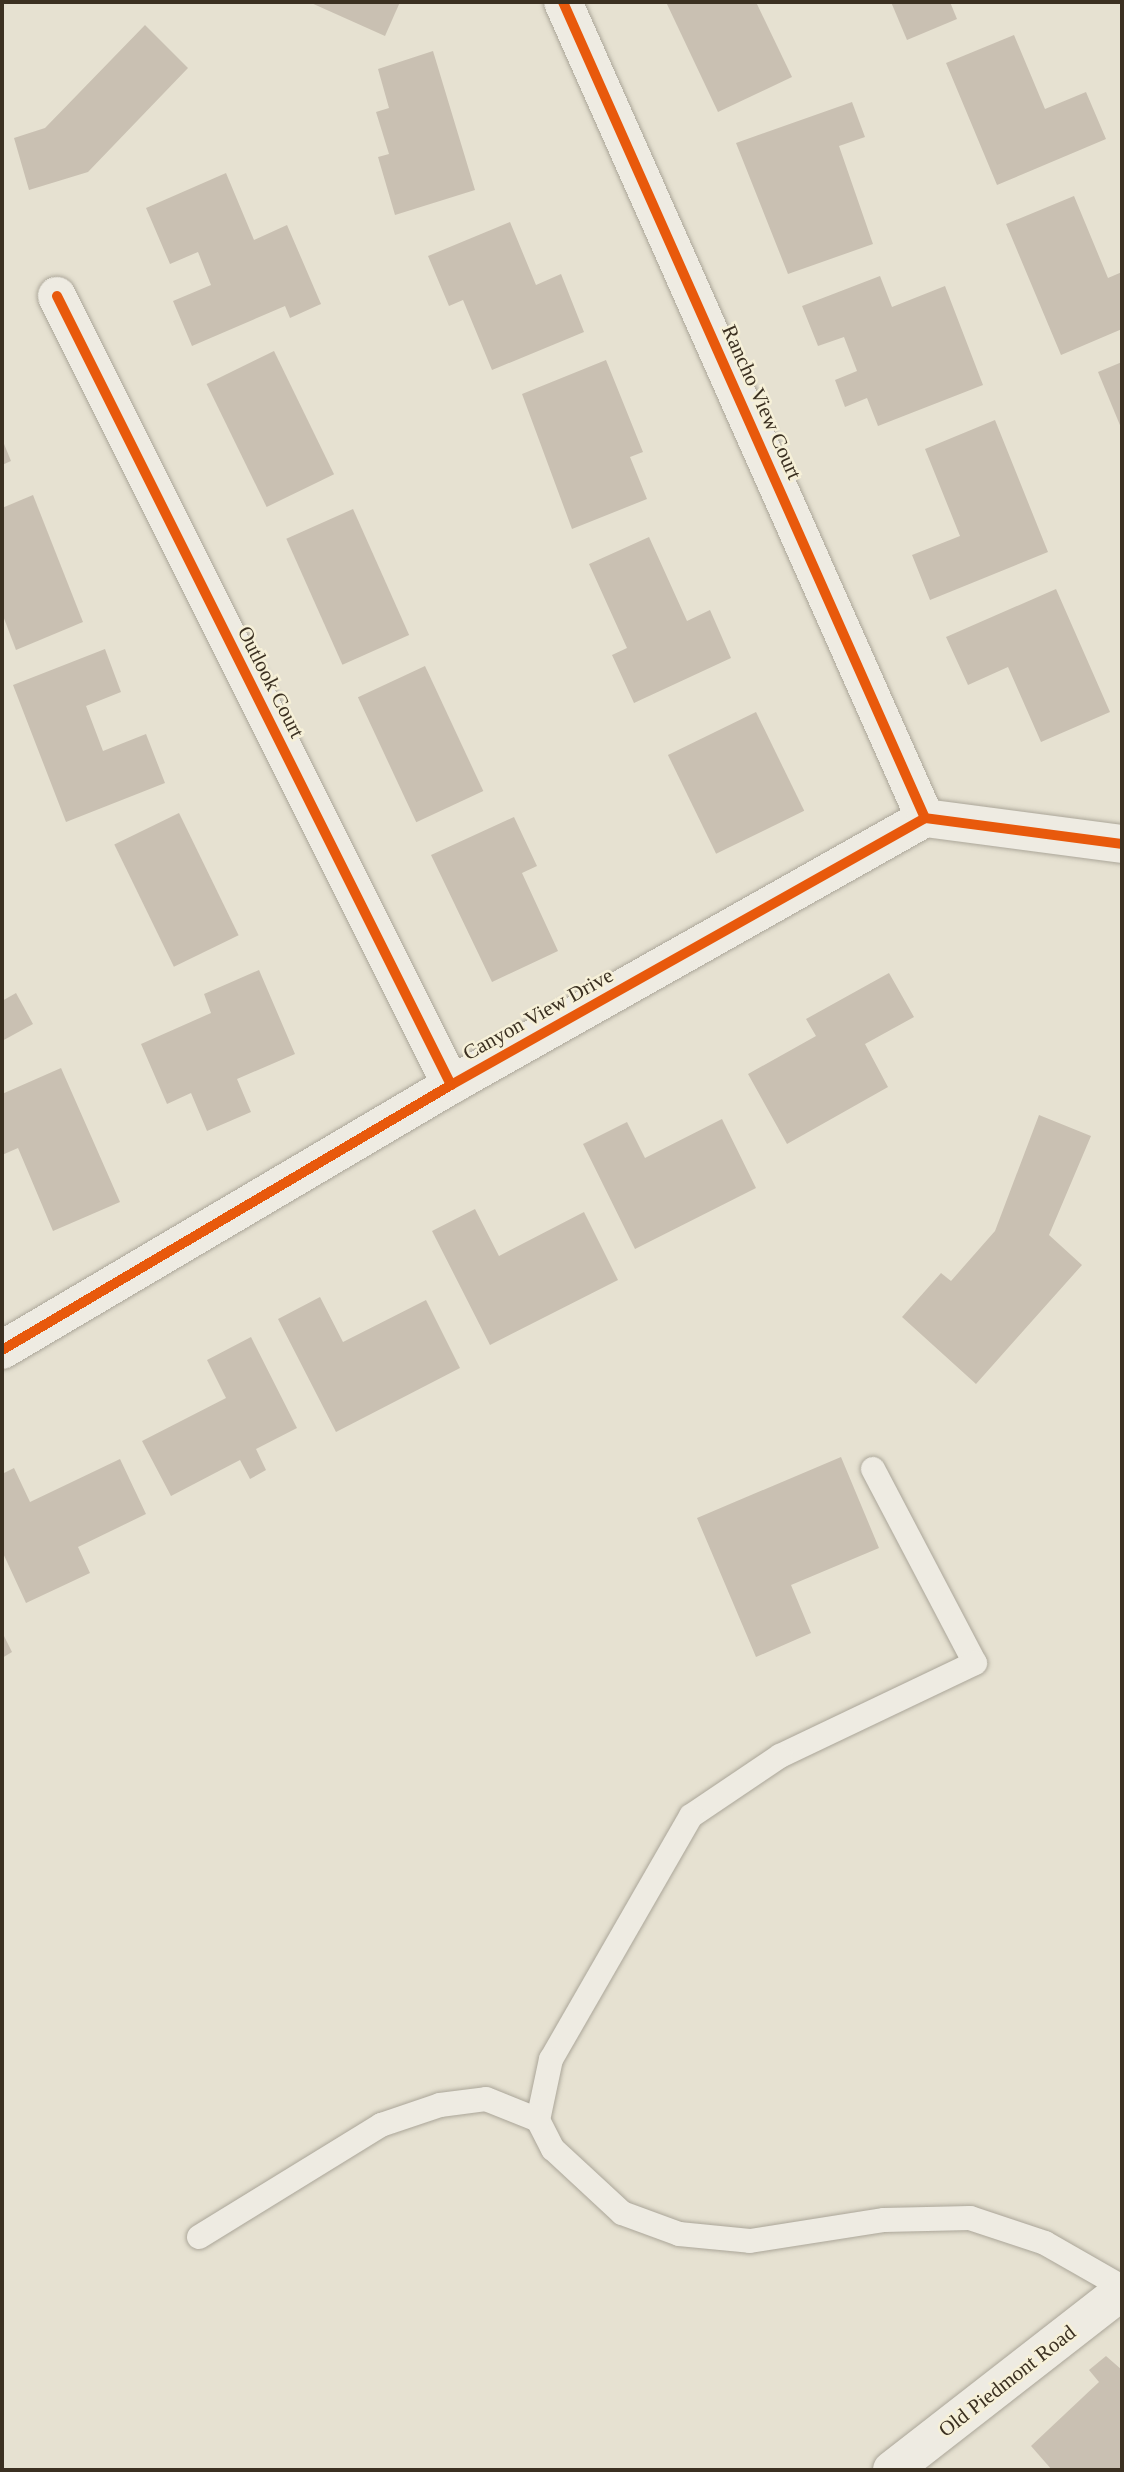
<!DOCTYPE html>
<style>
body{margin:0}
#map{position:relative;width:1124px;height:2472px;overflow:hidden;background:#e6e1d1;font-family:"Times New Roman",serif}
div>[style]{position:absolute}
[style*='--x']{left:calc(var(--x)*1px);top:calc(var(--y)*1px);width:calc(var(--w)*1px);rotate:calc(var(--a)*1deg)}
.building>*{inset:0;background:#c9c0b2;transform-origin:0 0}
.roads{filter:drop-shadow(0 0 2px #aba699) drop-shadow(0 0 2px #aba699)}
.lane>*{height:24px;margin:-12px;padding:0 12px;transform-origin:12px;border-radius:12px;background:#eeebe2}
.street>*{height:38px;margin:-19px;padding:0 19px;transform-origin:19px;border-radius:19px;background:#eeebe2}
.secondary>*{height:38px;margin:-19px;padding:0 19px;transform-origin:19px;border-radius:19px;background:#eeebe2}
.cycleway>*{height:10px;margin:-5px;padding:0 5px;transform-origin:5px;border-radius:5px;background:#e8590c}
span{translate:-50% -50%;white-space:nowrap;text-align:center;line-height:1.15;-webkit-text-stroke:5px #f6f0d8;paint-order:stroke}
.street-label{font-size:21px;color:#3b3021}
.frame{position:absolute;inset:0;border:4px solid #3b3021;pointer-events:none}
</style>
<div id="map">
<div class="building">
<div style="clip-path:polygon(309px 2px,400px 2px,385px 36px)"></div>
<div style="clip-path:polygon(666px 2px,756px 2px,792px 77px,718px 112px)"></div>
<div style="clip-path:polygon(891px 2px,950px 2px,957px 19px,907px 40px)"></div>
<div style="clip-path:polygon(145px 25px,188px 68px,88px 172px,29px 190px,14px 138px,45px 128px)"></div>
<div style="clip-path:polygon(1014px 35px,1045px 109px,1086px 92px,1106px 139px,997px 185px,946px 63px)"></div>
<div style="clip-path:polygon(433px 51px,475px 190px,395px 215px,378px 157px,389px 154px,376px 112px,389px 108px,378px 69px)"></div>
<div style="clip-path:polygon(852px 102px,865px 137px,839px 146px,873px 244px,788px 274px,736px 143px)"></div>
<div style="clip-path:polygon(226px 173px,254px 240px,287px 225px,321px 304px,290px 318px,285px 306px,192px 346px,173px 301px,211px 285px,198px 252px,170px 264px,146px 208px)"></div>
<div style="clip-path:polygon(1074px 196px,1108px 278px,1122px 272px,1122px 329px,1061px 355px,1006px 224px)"></div>
<div style="clip-path:polygon(510px 222px,536px 285px,561px 274px,584px 332px,492px 370px,463px 300px,449px 306px,428px 256px)"></div>
<div style="clip-path:polygon(880px 276px,892px 307px,945px 286px,983px 385px,878px 426px,867px 398px,845px 407px,835px 380px,857px 371px,844px 337px,818px 346px,802px 306px)"></div>
<div style="left:274px;top:351px;width:137px;height:75px;rotate:64deg"></div>
<div style="clip-path:polygon(606px 360px,643px 452px,630px 457px,647px 499px,572px 529px,522px 394px)"></div>
<div style="clip-path:polygon(1122px 362px,1122px 430px,1098px 372px)"></div>
<div style="clip-path:polygon(995px 420px,1048px 552px,930px 600px,912px 555px,960px 536px,925px 449px)"></div>
<div style="clip-path:polygon(2px 439px,11px 461px,2px 465px)"></div>
<div style="clip-path:polygon(33px 495px,83px 622px,16px 650px,2px 613px,2px 508px)"></div>
<div style="left:353px;top:509px;width:138px;height:73px;rotate:66deg"></div>
<div style="clip-path:polygon(649px 537px,687px 621px,710px 610px,731px 658px,634px 703px,612px 655px,627px 648px,589px 564px)"></div>
<div style="clip-path:polygon(1056px 589px,1110px 712px,1041px 742px,1008px 667px,968px 685px,946px 637px)"></div>
<div style="clip-path:polygon(105px 649px,121px 692px,86px 706px,103px 751px,146px 734px,165px 783px,66px 822px,13px 685px)"></div>
<div style="left:425px;top:666px;width:138px;height:74px;rotate:65deg"></div>
<div style="left:756px;top:712px;width:110px;height:98px;rotate:64deg"></div>
<div style="left:179px;top:813px;width:136px;height:72px;rotate:64deg"></div>
<div style="clip-path:polygon(514px 817px,537px 866px,522px 873px,558px 951px,492px 982px,431px 855px)"></div>
<div style="clip-path:polygon(259px 970px,295px 1054px,237px 1079px,251px 1112px,207px 1131px,191px 1093px,167px 1104px,141px 1044px,211px 1013px,204px 994px)"></div>
<div style="clip-path:polygon(889px 973px,914px 1017px,865px 1044px,888px 1087px,787px 1144px,748px 1074px,816px 1036px,806px 1019px)"></div>
<div style="clip-path:polygon(16px 993px,33px 1024px,2px 1041px,2px 1001px)"></div>
<div style="clip-path:polygon(61px 1068px,120px 1202px,53px 1231px,18px 1148px,2px 1155px,2px 1094px)"></div>
<div style="clip-path:polygon(1039px 1115px,1091px 1136px,1049px 1235px,1082px 1265px,976px 1384px,902px 1317px,941px 1273px,951px 1281px,995px 1231px)"></div>
<div style="clip-path:polygon(722px 1119px,756px 1188px,635px 1249px,583px 1144px,627px 1122px,645px 1158px)"></div>
<div style="clip-path:polygon(475px 1209px,499px 1256px,584px 1212px,618px 1280px,490px 1345px,432px 1231px)"></div>
<div style="clip-path:polygon(320px 1297px,343px 1342px,426px 1300px,460px 1368px,336px 1432px,278px 1319px)"></div>
<div style="clip-path:polygon(251px 1337px,297px 1428px,256px 1449px,266px 1470px,250px 1479px,240px 1460px,171px 1496px,142px 1441px,226px 1398px,207px 1360px)"></div>
<div style="clip-path:polygon(841px 1457px,879px 1548px,791px 1585px,811px 1633px,756px 1657px,697px 1518px)"></div>
<div style="clip-path:polygon(120px 1459px,146px 1514px,78px 1547px,90px 1573px,26px 1603px,2px 1551px,2px 1474px,14px 1468px,30px 1502px)"></div>
<div style="clip-path:polygon(2px 1632px,12px 1652px,2px 1658px)"></div>
<div style="clip-path:polygon(1106px 2356px,1122px 2370px,1122px 2470px,1052px 2470px,1031px 2446px,1099px 2382px,1089px 2370px)"></div>
</div>
<div class="roads">
<div class="lane">
<div style="--x:873;--y:1469;--w:219;--a:62.3"></div>
<div style="--x:975;--y:1663;--w:216;--a:154.5"></div>
<div style="--x:780;--y:1756;--w:107;--a:146"></div>
<div style="--x:691;--y:1816;--w:280;--a:119.9"></div>
<div style="--x:551;--y:2059;--w:62;--a:102"></div>
<div style="--x:538;--y:2120;--w:33;--a:63"></div>
<div style="--x:553;--y:2149;--w:94;--a:42.8"></div>
<div style="--x:622;--y:2213;--w:61;--a:20.2"></div>
<div style="--x:679;--y:2234;--w:71;--a:5.6"></div>
<div style="--x:750;--y:2241;--w:136;--a:-8.9"></div>
<div style="--x:884;--y:2220;--w:86;--a:-1.3"></div>
<div style="--x:970;--y:2218;--w:79;--a:18.4"></div>
<div style="--x:1045;--y:2243;--w:89;--a:29.7"></div>
<div style="--x:199;--y:2237;--w:214;--a:-31.6"></div>
<div style="--x:381;--y:2125;--w:62;--a:-18.7"></div>
<div style="--x:440;--y:2105;--w:46;--a:-7.4"></div>
<div style="--x:486;--y:2099;--w:56;--a:22"></div>
</div>
<div class="street">
<div style="--x:563;--y:2;--w:893;--a:66.08"></div>
<div style="--x:57;--y:296;--w:882;--a:63.46"></div>
<div style="--x:2;--y:1350;--w:521;--a:-30.55"></div>
<div style="--x:451;--y:1085;--w:544;--a:-29.39"></div>
<div style="--x:925;--y:818;--w:199;--a:7.5"></div>
</div>
<div class="secondary">
<div style="--x:892;--y:2470;--w:291;--a:-37.9"></div>
</div>
</div>
<div class="cycleway">
<div style="--x:563;--y:2;--w:893;--a:66.08"></div>
<div style="--x:57;--y:296;--w:882;--a:63.46"></div>
<div style="--x:2;--y:1350;--w:521;--a:-30.55"></div>
<div style="--x:451;--y:1085;--w:544;--a:-29.39"></div>
<div style="--x:925;--y:818;--w:199;--a:7.5"></div>
</div>
<div class="street-label">
<span style="left:762px;top:402px;rotate:66deg">Rancho View Court</span>
<span style="left:271px;top:682px;rotate:63deg">Outlook Court</span>
<span style="left:538px;top:1014px;rotate:-29deg">Canyon View Drive</span>
<span style="left:1007px;top:2381px;rotate:-38deg">Old Piedmont Road</span>
</div>
<div class="frame"></div>
</div>
